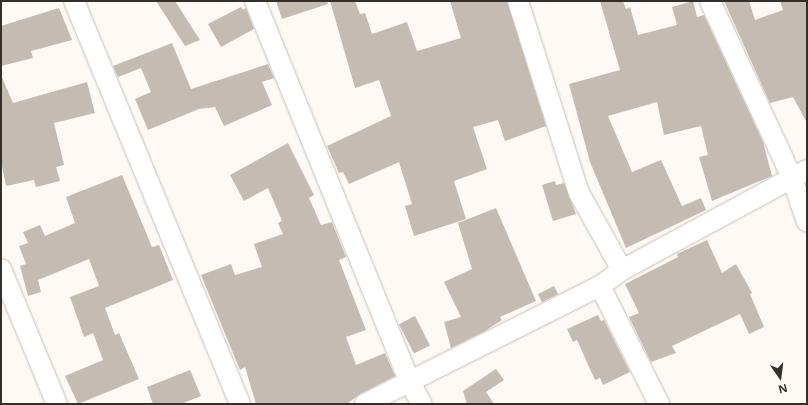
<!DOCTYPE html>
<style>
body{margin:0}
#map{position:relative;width:808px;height:405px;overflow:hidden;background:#fef9f4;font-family:"Open Sans",sans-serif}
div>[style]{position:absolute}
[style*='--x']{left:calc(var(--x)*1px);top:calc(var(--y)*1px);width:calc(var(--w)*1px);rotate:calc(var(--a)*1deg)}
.building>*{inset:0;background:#c4bbb3;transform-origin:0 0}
.roads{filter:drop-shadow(0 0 1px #c7beb6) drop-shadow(0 0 1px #c7beb6)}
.minor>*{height:20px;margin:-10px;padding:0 10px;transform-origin:10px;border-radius:10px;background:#fff}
span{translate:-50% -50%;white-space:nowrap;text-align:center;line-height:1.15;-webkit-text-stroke:3px #fef9f4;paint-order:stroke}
.frame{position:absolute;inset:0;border:2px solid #33302c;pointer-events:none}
.north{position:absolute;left:760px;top:357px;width:40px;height:40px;-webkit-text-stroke:3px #fef9f4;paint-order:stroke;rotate:166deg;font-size:11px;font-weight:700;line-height:16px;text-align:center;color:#33302c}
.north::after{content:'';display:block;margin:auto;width:14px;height:18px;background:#33302c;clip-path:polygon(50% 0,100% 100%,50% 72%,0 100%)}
</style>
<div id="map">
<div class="building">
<div style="clip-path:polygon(156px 1px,175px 1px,200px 40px,185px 46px)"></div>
<div style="clip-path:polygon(276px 1px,327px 1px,328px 4px,282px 19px)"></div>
<div style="clip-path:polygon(330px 1px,355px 1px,360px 14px,365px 13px,372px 34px,407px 22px,417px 51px,461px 38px,450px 1px,507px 1px,546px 126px,505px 141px,498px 120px,473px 127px,487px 169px,454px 181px,466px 219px,414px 236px,405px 206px,412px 204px,399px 162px,349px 184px,343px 172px,339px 173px,327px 146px,391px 116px,379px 80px,355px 88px)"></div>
<div style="clip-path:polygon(600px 1px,623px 1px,626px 9px,630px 7px,638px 35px,677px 25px,672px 7px,693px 1px,697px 17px,704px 15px,763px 142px,772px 176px,712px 201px,699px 157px,708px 155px,701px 126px,664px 135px,657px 102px,608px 116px,632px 172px,661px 160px,682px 206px,701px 198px,706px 210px,626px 248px,590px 162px,569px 84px,620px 70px)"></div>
<div style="clip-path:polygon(724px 1px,749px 1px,755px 20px,783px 10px,780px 1px,807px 1px,807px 123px,793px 97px,770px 103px)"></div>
<div style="clip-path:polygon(241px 7px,243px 10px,246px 8px,254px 29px,221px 47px,208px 24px)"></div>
<div style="clip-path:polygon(59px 8px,72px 40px,31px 51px,33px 58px,1px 66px,1px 26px)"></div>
<div style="clip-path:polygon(172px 43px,191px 89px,268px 64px,274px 78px,262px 82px,272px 105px,224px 126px,215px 107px,199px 109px,148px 130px,135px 99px,151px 92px,141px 68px,118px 77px,113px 66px)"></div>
<div style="clip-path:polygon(1px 75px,13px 103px,87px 82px,95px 113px,54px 123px,64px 165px,56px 167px,60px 181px,36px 187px,34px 180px,6px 186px,1px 161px)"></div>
<div style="clip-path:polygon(288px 143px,314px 195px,309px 198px,321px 225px,332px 222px,346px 257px,339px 260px,366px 330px,346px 337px,356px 365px,385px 353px,395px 376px,360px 394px,347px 404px,256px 404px,245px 367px,240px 370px,201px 275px,231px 264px,235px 275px,262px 267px,254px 244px,283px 234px,278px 223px,282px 221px,268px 188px,244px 201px,230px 175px)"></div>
<div style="clip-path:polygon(122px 175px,152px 247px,159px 245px,173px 280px,105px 308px,115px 335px,119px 333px,139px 379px,78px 404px,65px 376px,103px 360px,93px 333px,84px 337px,70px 297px,99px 286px,89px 259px,38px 280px,41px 292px,28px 296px,20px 266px,26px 264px,19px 246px,28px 243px,23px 232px,40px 225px,45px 236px,75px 223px,66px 197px)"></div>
<div style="clip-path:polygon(555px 181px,556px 185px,564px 183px,576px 214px,553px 221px,542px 185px)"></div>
<div style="clip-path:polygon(496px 208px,536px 301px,500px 317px,502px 320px,485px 331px,451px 348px,444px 322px,461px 317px,444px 282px,472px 269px,458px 223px)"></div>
<div style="clip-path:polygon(707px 240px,722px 273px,736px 264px,752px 293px,750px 294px,764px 327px,749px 334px,740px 314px,672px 346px,676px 353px,651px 362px,629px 317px,639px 313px,625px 284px,678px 257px,677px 254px)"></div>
<div style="left:554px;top:286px;width:9px;height:18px;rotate:63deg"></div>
<div style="clip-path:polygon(598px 315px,601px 321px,604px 320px,630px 372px,603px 385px,600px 378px,595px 380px,577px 340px,573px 342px,567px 329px)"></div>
<div style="left:415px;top:316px;width:33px;height:18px;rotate:63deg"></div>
<div style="clip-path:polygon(496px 369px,504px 380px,486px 392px,494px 404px,467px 404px,463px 391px)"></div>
<div style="clip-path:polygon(190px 370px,201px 396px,181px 404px,153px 404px,147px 387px)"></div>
</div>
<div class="roads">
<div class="minor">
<div style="--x:74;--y:1;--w:436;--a:67.6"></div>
<div style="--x:255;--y:1;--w:410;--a:67.9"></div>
<div style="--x:409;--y:381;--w:26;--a:61"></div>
<div style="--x:518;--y:1;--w:201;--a:72.4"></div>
<div style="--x:579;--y:193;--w:88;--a:60.8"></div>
<div style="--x:710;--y:1;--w:195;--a:65.1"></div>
<div style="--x:792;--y:178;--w:46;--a:71.2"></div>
<div style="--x:1;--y:269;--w:146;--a:67.5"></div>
<div style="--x:600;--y:286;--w:132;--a:63.4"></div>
<div style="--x:365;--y:404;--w:263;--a:-26.7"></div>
<div style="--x:600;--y:286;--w:27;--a:-36"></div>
<div style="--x:622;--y:270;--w:210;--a:-28.4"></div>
</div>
</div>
<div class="frame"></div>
<div class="north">N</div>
</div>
